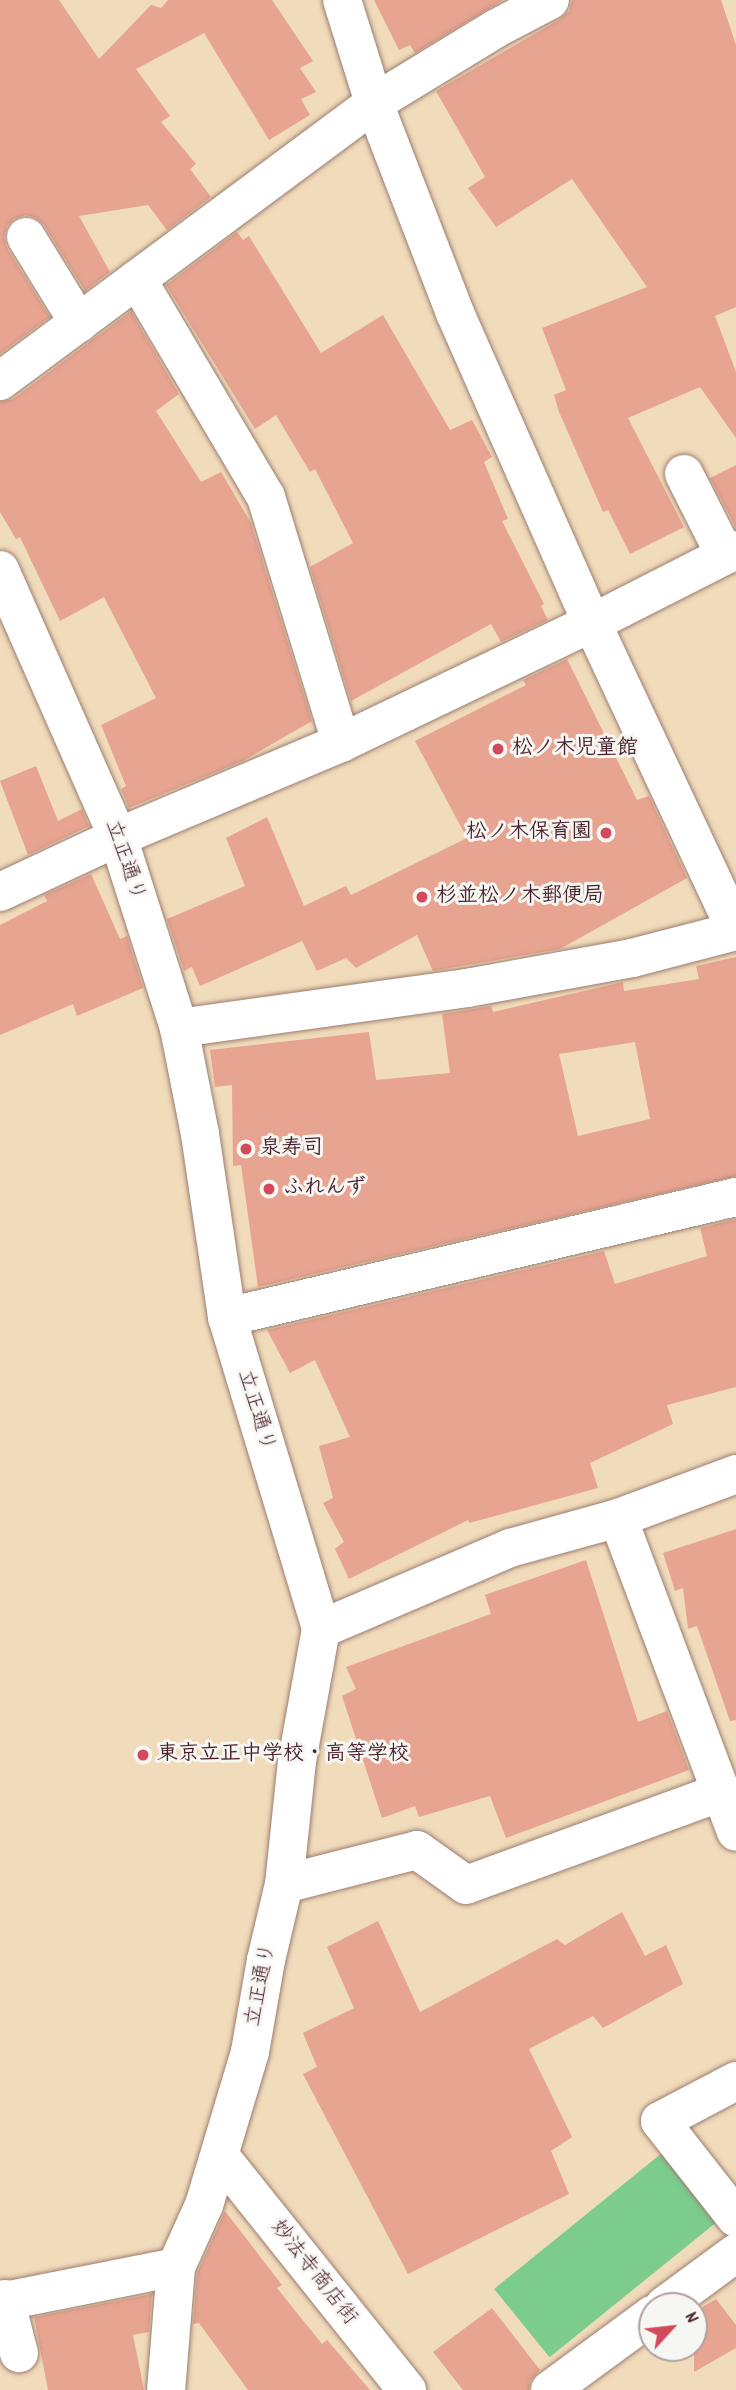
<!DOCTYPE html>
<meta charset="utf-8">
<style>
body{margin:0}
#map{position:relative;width:736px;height:2390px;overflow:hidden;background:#f0dbba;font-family:Dekko,"Klee One",sans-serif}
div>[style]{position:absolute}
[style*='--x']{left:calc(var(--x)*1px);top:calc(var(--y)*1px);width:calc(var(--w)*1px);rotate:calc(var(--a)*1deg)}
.green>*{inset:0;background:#7bcc8d;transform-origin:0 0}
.building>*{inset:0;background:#e7a490}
.roads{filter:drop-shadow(0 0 2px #9d7d72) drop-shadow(0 0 2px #9d7d72)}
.minor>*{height:38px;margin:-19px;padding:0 19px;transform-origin:19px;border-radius:19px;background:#fff}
.dots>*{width:19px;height:19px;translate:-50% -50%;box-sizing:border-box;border:4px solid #f6f6f2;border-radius:50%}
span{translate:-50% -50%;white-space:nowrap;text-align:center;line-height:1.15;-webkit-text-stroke:6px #f6f6f2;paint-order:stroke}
.poi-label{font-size:21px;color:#4a1f2b;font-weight:700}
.left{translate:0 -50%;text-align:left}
.right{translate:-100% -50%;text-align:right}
.street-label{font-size:21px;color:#4a1f2b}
.north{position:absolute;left:638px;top:2292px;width:70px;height:70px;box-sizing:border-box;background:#f6f6f2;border:2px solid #b1a0a2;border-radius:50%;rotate:63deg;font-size:19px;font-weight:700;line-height:28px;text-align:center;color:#4a1f2b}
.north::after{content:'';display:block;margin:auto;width:24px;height:32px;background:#d1495b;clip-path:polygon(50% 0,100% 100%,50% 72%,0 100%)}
</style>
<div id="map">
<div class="green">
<div style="left:662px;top:2153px;width:88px;height:216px;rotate:51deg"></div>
</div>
<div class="building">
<div style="clip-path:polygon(0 0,59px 0,99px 59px,151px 5px,161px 8px,168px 0,272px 0,313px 61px,300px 68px,316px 92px,301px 99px,310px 115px,269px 140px,204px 33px,136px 69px,170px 116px,161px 122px,196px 164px,190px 169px,211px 197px,167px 230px,148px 205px,79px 216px,110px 272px,85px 291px,44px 225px,36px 218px,26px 215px,14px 219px,7px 226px,4px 237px,7px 248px,50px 317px,0 354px)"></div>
<div style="clip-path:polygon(374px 0,503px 0,415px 53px,410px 45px,399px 50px)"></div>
<div style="clip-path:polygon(572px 0,721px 0,736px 45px,736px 307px,715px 316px,736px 372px,736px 438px,700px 387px,628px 418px,684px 527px,630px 554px,608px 510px,603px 512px,559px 412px,554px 395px,566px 390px,542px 328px,647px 287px,572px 179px,496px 227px,468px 188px,485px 177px,436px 91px,560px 19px,569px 11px)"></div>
<div style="clip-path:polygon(237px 232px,243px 240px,249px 236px,321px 353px,383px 315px,450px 430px,472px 420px,492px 457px,484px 462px,508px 519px,502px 521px,544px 604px,541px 606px,548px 620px,501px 642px,491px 624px,351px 701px,310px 567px,353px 543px,315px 469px,310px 472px,276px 415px,255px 429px,166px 285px)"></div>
<div style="clip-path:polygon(131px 311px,179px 394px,156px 411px,201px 482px,221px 472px,251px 523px,312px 721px,243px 761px,129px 808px,121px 789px,126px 786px,101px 725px,156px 698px,104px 597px,60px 621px,20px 537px,16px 539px,0 512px,0 402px,13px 399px)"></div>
<div style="clip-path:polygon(736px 465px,736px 528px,710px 478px)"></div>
<div style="clip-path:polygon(567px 659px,637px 800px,649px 796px,687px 878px,560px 949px,433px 971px,417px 935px,356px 968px,346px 958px,317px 971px,302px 941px,200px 986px,192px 967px,184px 971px,167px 919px,245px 886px,226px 838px,267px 817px,304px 906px,346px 886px,351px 895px,467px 838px,415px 741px,526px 685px,523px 680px)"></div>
<div style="clip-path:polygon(36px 766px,58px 821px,82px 809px,89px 826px,28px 855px,0 781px)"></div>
<div style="clip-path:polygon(91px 874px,120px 939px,127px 936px,143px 988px,77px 1016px,73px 1004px,0 1035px,0 925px,47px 901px,44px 895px)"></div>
<div style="clip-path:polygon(evenodd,736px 957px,736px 1176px,258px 1287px,241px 1165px,233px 1166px,232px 1085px,215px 1087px,210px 1050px,369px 1032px,376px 1080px,450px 1073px,442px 1014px,491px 1006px,493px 1012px,623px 982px,624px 991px,699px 979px,696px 966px,736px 957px,635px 1042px,650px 1119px,578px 1136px,559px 1054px,635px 1042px)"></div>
<div style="clip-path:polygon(736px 1219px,736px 1387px,667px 1405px,673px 1424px,590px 1463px,598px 1488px,469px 1523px,468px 1520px,349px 1579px,335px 1549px,344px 1542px,323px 1503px,333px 1498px,319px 1446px,350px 1437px,315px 1360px,290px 1373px,267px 1330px,604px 1251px,615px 1284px,707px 1256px,700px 1228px)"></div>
<div style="clip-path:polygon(736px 1529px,736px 1720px,730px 1721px,697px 1626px,688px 1629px,683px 1588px,675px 1591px,663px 1553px)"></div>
<div style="clip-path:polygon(586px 1560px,638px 1722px,667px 1711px,689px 1770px,506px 1838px,490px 1796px,419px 1817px,415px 1806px,382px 1818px,342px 1696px,356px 1689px,346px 1667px,491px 1614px,485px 1595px)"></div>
<div style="clip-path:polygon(622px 1912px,645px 1956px,666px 1945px,683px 1984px,603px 2028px,593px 2016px,529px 2049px,572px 2137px,551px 2151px,569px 2194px,408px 2274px,303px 2074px,317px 2067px,303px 2033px,354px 2008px,327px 1947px,378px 1921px,420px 2012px,557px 1939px,565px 1945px)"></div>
<div style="clip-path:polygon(225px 2211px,282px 2285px,277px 2288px,322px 2344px,327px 2340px,370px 2390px,248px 2390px,199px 2323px,193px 2324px,197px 2273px)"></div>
<div style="clip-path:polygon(152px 2294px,149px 2332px,133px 2335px,144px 2390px,48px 2390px,34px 2317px)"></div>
<div style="clip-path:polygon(716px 2299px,736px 2325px,736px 2348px,694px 2372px,694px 2312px)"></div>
<div style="clip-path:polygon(492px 2308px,540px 2370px,530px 2381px,529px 2390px,463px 2390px,433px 2352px)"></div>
</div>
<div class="roads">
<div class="minor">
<div style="--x:342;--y:0;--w:108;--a:72.7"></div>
<div style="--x:374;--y:103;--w:225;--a:68.9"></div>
<div style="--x:455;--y:313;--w:339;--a:66.2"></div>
<div style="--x:592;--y:623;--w:340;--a:64.9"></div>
<div style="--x:26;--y:237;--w:101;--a:58.4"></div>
<div style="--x:137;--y:279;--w:253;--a:59.4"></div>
<div style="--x:266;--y:497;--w:257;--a:73"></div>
<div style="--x:0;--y:381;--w:466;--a:-36.6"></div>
<div style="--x:374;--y:103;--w:142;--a:-31.4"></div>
<div style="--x:495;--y:29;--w:62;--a:-27.8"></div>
<div style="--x:684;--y:474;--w:91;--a:63.2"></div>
<div style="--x:0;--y:570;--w:292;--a:66.2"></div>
<div style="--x:118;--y:837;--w:201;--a:72.3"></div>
<div style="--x:179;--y:1028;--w:108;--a:78.8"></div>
<div style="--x:200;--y:1134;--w:185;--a:81.6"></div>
<div style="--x:227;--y:1317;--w:326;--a:73.2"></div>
<div style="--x:321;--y:1629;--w:134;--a:100.3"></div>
<div style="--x:297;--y:1761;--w:124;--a:96"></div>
<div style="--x:284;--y:1884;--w:78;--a:103.3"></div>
<div style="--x:266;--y:1960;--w:93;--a:99.9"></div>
<div style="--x:250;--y:2052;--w:160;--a:106.7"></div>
<div style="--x:204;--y:2205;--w:68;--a:114.3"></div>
<div style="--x:176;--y:2267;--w:123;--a:94.6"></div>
<div style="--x:0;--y:892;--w:130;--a:-25"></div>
<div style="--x:118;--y:837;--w:242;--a:-22.9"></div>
<div style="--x:341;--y:743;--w:278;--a:-25.6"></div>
<div style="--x:592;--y:623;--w:161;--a:-26.9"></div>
<div style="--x:179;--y:1028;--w:291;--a:-7.9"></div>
<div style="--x:467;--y:988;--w:168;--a:-10.3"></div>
<div style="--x:632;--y:958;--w:107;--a:-14.6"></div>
<div style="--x:227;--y:1317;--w:523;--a:-13.27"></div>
<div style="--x:618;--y:1518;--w:335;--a:69.4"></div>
<div style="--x:321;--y:1629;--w:206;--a:-23.2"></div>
<div style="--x:510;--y:1548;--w:112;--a:-15.5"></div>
<div style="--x:618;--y:1518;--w:126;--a:-20.4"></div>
<div style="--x:284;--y:1884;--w:137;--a:-14.3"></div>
<div style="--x:417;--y:1850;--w:60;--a:35.5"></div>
<div style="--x:466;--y:1885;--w:271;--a:-20"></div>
<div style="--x:736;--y:2081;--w:86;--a:152.2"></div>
<div style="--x:660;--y:2121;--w:123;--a:51.9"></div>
<div style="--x:220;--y:2156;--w:300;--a:51.4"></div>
<div style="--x:5;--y:2299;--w:56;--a:75.5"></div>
<div style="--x:0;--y:2302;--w:179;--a:-11.2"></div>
<div style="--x:664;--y:2306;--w:89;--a:-36.4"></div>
<div style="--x:550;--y:2390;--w:127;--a:-36.3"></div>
</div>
</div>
<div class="dots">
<div style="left:498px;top:749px;background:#d1495b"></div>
<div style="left:606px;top:833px;background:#d1495b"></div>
<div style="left:422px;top:897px;background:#d1495b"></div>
<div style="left:246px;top:1149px;background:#d1495b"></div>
<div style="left:269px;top:1189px;background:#d1495b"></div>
<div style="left:143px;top:1755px;background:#d1495b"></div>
</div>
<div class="poi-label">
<span class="left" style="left:512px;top:749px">松ノ木児童館</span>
<span class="right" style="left:592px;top:833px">松ノ木保育園</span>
<span class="left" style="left:436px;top:897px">杉並松ノ木郵便局</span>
<span class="left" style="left:260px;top:1149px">泉寿司</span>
<span class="left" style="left:283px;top:1189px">ふれんず</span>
<span class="left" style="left:157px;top:1755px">東京立正中学校・高等学校</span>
</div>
<div class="street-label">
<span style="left:124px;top:861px;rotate:71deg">立正通り</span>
<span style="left:255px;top:1411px;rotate:73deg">立正通り</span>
<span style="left:262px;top:1985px;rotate:-79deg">立正通り</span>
<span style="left:313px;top:2273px;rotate:52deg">妙法寺商店街</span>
</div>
<div class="north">N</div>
</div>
